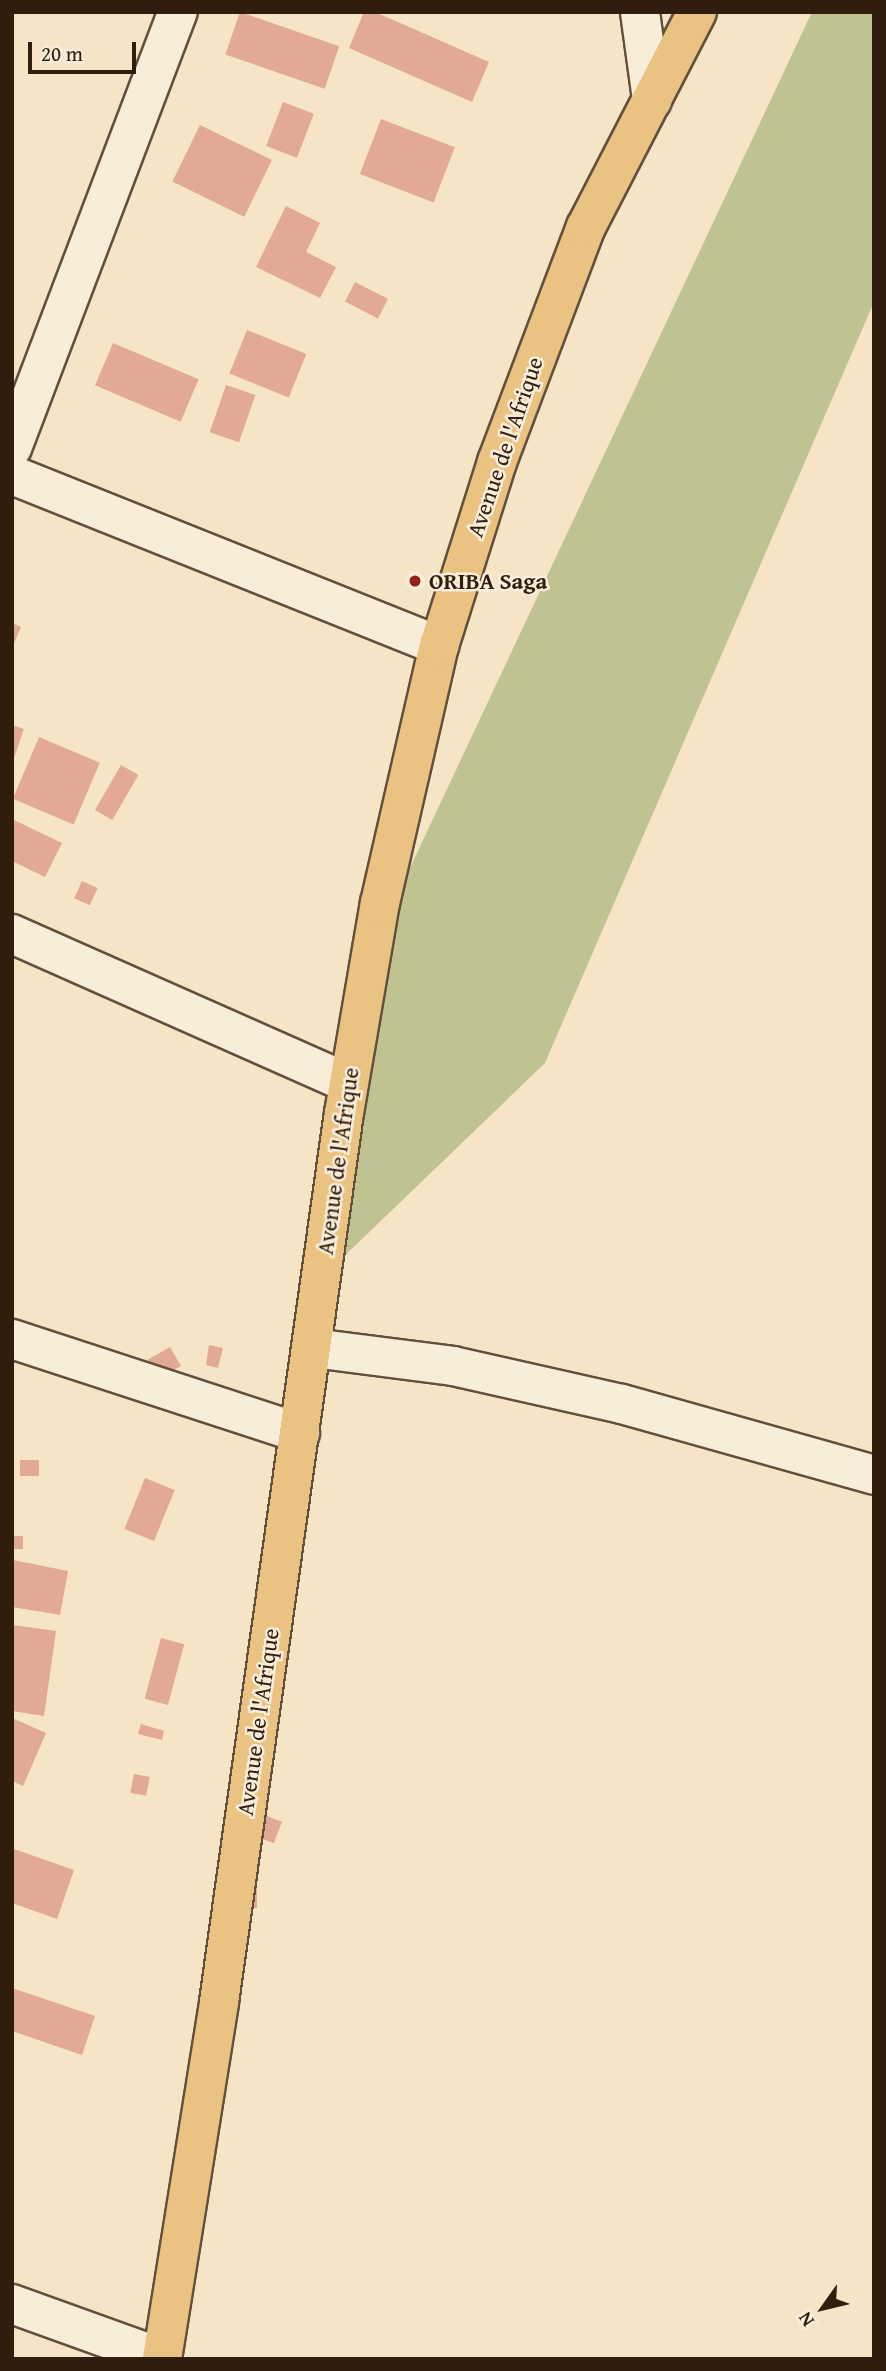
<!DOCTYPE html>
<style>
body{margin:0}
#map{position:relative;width:886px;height:2371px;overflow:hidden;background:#f5e4c5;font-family:"Gentium Book Plus",serif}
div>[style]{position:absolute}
.green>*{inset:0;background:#bfc392}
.building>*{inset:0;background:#e1a996;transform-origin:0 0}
.roads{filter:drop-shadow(2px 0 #624f3c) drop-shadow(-2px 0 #624f3c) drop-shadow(0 2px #624f3c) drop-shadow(0 -2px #624f3c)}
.minor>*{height:38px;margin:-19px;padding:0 19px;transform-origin:19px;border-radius:19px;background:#f8edd9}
.major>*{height:38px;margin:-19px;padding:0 19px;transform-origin:19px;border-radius:19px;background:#eac282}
.dots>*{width:19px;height:19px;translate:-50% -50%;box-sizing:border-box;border:4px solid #f8edd9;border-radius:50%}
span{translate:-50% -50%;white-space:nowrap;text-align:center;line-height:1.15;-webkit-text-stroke:5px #f8edd9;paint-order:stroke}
.street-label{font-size:23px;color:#311d0e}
.poi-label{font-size:23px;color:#311d0e;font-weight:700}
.left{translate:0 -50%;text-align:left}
.frame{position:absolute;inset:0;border:14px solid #311d0e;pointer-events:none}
.north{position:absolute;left:788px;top:2273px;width:70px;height:70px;-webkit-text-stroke:5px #f8edd9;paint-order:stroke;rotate:236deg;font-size:19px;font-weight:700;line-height:28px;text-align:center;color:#311d0e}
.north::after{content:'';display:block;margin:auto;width:24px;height:32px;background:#311d0e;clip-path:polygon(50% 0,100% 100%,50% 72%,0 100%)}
.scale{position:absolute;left:28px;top:42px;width:108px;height:32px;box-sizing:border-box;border:4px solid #311d0e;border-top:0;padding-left:9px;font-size:21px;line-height:24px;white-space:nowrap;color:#311d0e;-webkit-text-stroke:5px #f8edd9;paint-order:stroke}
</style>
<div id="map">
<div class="green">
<i style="clip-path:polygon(812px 12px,874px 12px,874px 302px,545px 1063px,310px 1289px,401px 887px)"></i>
</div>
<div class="building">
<i style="left:240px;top:12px;width:105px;height:45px;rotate:19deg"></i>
<i style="clip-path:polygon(364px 12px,375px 12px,489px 62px,472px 102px,349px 48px)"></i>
<i style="left:283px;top:102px;width:33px;height:47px;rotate:21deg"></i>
<i style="left:381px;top:119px;width:79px;height:59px;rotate:21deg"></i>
<i style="left:200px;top:125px;width:80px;height:63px;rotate:26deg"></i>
<i style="clip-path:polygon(286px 206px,320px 223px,306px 252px,336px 267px,320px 298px,256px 267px)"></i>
<i style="left:355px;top:282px;width:37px;height:22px;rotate:27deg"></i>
<i style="left:247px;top:330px;width:64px;height:47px;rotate:22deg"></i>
<i style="left:113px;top:343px;width:93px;height:46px;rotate:23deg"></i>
<i style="left:226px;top:385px;width:31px;height:50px;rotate:19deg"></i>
<i style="clip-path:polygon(12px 623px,21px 627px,12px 648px)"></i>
<i style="clip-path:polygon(12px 725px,24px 729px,13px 761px,12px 761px)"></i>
<i style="left:39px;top:737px;width:66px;height:67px;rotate:23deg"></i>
<i style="left:121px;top:765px;width:20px;height:52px;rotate:30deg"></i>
<i style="clip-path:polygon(12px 819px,62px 843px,45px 877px,12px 861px)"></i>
<i style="left:82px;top:881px;width:17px;height:19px;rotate:24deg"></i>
<i style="clip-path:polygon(209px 1345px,223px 1348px,218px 1368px,206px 1365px)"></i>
<i style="left:170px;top:1347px;width:22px;height:26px;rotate:60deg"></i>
<i style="left:20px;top:1460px;width:19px;height:16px"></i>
<i style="left:145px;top:1478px;width:32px;height:55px;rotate:22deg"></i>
<i style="left:12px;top:1536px;width:11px;height:13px"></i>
<i style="clip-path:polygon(13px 1560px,68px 1571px,60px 1615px,12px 1607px)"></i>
<i style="clip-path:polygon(13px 1625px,56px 1631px,44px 1716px,12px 1711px)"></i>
<i style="left:161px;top:1638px;width:24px;height:63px;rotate:15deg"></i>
<i style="clip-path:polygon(12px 1718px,46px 1733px,23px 1786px,12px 1781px)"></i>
<i style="clip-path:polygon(141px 1724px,164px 1731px,162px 1740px,138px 1734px)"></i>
<i style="left:134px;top:1774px;width:16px;height:19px;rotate:11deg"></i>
<i style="left:254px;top:1811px;width:30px;height:23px;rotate:21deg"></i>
<i style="clip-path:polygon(14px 1849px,74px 1870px,57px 1919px,12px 1903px)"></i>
<i style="left:237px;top:1886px;width:20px;height:22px"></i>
<i style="clip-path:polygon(12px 1988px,95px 2016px,82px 2055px,12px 2031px)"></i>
</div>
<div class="roads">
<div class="minor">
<i style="left:640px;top:12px;width:89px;rotate:82.2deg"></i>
<i style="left:12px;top:448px;width:467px;rotate:-69.2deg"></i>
<i style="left:12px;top:475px;width:460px;rotate:21.8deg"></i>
<i style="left:12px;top:934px;width:368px;rotate:23.9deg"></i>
<i style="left:12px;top:1339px;width:303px;rotate:18.1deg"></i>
<i style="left:313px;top:1348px;width:141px;rotate:7.3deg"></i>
<i style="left:453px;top:1366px;width:173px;rotate:12.7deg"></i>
<i style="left:622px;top:1404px;width:262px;rotate:15.7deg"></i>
<i style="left:12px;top:2304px;width:159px;rotate:19.8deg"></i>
</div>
<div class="major">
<i style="left:162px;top:2359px;width:362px;rotate:-80.9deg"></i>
<i style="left:219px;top:2002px;width:898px;rotate:-82deg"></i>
<i style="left:344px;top:1113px;width:213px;rotate:-80.3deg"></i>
<i style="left:380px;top:903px;width:264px;rotate:-77.1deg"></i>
<i style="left:439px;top:646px;width:193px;rotate:-72.5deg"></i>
<i style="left:497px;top:462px;width:251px;rotate:-69.3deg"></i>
<i style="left:586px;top:227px;width:242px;rotate:-62.7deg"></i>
</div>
</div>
<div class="dots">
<i style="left:415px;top:581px;background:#8f2418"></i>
</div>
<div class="street-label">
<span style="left:505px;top:447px;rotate:-71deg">Avenue de l'Afrique</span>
<span style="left:338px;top:1161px;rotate:-82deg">Avenue de l'Afrique</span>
<span style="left:258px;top:1722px;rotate:-82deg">Avenue de l'Afrique</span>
</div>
<div class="poi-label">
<span class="left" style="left:429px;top:581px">ORIBA Saga</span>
</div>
<div class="frame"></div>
<div class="north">N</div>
<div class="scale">20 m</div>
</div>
